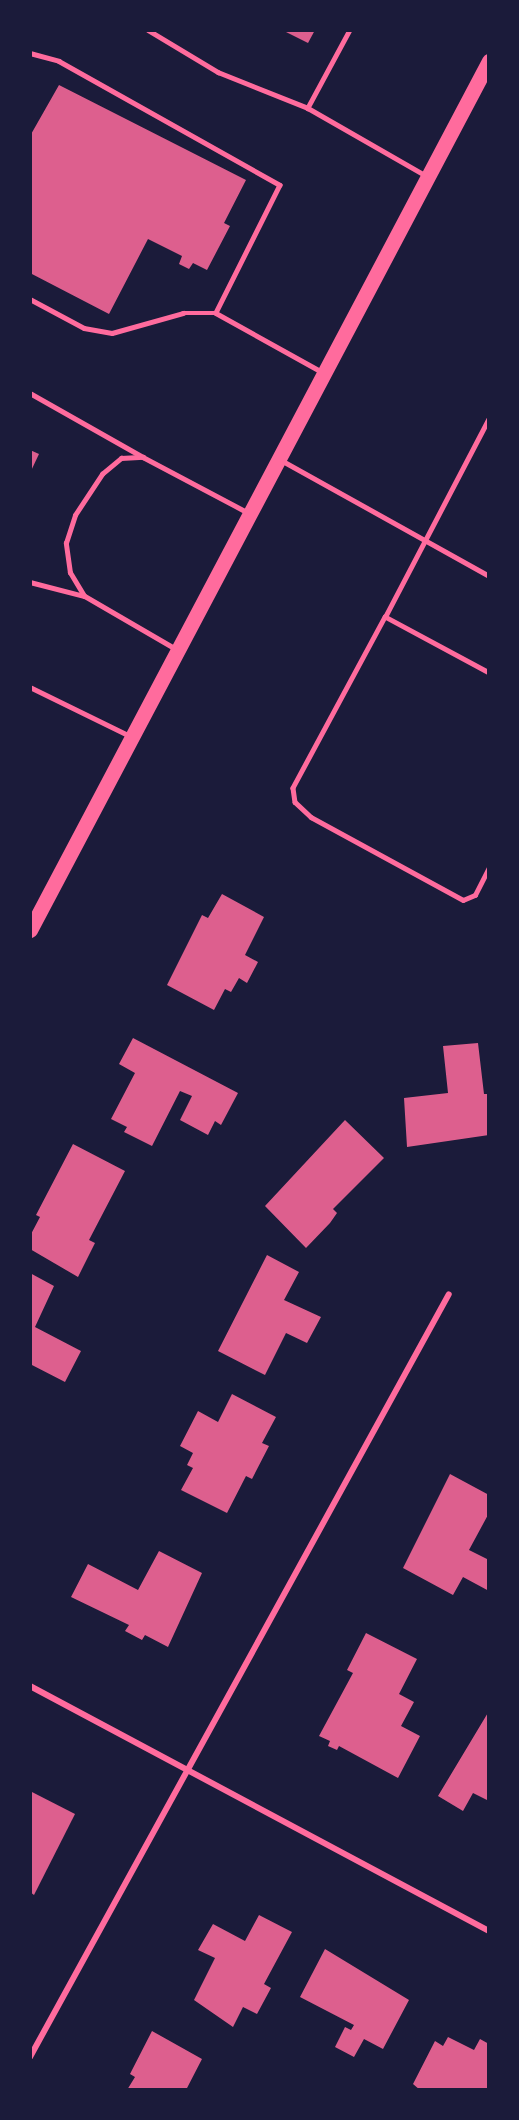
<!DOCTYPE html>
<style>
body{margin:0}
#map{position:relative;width:519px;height:2120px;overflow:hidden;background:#1b1b3a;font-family:"Open Sans",sans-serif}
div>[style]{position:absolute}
.building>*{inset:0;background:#dd5f8e}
.service>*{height:4.5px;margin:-2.25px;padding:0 2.25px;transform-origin:2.25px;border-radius:2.25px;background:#ff6b9d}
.minor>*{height:6px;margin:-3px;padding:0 3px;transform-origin:3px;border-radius:3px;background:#ff6b9d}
.primary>*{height:15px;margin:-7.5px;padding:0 7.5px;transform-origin:7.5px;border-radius:7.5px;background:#ff6b9d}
span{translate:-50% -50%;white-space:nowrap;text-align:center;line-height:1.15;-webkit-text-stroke:4.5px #1b1b3a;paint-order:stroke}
.frame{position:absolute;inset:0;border:32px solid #1b1b3a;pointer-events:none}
</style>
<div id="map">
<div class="building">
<i style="clip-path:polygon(282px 30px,315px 30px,308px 43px)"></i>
<i style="clip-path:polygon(59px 85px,246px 180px,224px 223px,230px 226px,207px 270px,193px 263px,189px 269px,179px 264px,182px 256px,148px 239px,109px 314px,30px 273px,30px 136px)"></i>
<i style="clip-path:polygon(30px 450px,39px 454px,30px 473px)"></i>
<i style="clip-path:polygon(222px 894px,264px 917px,245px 955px,258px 962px,247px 983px,239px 978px,231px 992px,225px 989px,214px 1010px,167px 985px,202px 915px,208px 918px)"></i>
<i style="clip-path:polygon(133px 1038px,238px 1093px,221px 1125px,215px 1121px,208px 1135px,180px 1120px,192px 1096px,180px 1091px,152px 1146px,124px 1132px,127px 1127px,111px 1119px,135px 1073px,119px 1064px)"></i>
<i style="clip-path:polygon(478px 1043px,484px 1094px,489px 1094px,489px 1135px,407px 1147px,404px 1098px,448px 1093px,443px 1046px)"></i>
<i style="clip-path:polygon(345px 1120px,384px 1158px,333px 1209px,337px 1213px,330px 1223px,306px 1248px,265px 1206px)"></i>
<i style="clip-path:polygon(73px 1144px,125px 1171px,89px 1240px,95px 1243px,78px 1277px,30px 1249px,30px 1236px,40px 1217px,36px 1215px)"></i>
<i style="clip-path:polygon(267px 1255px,299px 1272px,284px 1300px,321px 1317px,307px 1343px,286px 1333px,265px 1375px,218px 1351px)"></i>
<i style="clip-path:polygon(30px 1273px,54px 1286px,35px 1327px,81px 1351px,65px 1382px,30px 1364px)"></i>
<i style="clip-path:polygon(232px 1394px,276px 1417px,262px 1443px,269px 1446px,252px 1479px,246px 1476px,227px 1513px,181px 1490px,193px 1468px,187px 1465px,193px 1453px,180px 1446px,198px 1411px,218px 1422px)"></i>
<i style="clip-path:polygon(450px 1474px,489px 1495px,489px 1513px,469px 1550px,489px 1560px,489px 1591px,463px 1577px,453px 1595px,403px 1568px)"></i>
<i style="clip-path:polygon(159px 1551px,202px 1573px,168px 1647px,145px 1635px,142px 1640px,125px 1631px,129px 1625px,71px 1597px,88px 1564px,138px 1590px)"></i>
<i style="clip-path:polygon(366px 1633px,417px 1659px,399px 1694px,414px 1702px,401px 1726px,420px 1736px,398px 1778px,339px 1746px,337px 1750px,328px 1746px,330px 1741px,319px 1736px,353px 1673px,347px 1670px)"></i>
<i style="clip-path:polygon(489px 1711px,489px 1801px,473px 1793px,463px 1811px,438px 1796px)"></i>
<i style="clip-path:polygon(30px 1791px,75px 1814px,34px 1895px,30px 1892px)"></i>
<i style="clip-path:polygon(259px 1915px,292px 1932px,264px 1984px,271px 1988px,257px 2014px,243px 2007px,233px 2027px,194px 2000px,215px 1958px,198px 1950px,213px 1924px,245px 1941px)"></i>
<i style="clip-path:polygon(325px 1949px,409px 2000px,383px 2049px,364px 2039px,354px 2057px,335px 2047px,345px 2027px,351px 2030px,354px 2025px,300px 1997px)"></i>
<i style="clip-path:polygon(152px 2031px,202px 2059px,186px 2090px,127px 2090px,135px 2077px,130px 2074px)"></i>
<i style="clip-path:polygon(448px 2037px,474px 2050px,480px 2039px,489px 2044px,489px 2090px,420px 2090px,413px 2084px,435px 2041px,443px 2046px)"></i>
</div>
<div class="service">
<i style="left:148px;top:30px;width:82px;rotate:31deg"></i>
<i style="left:218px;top:72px;width:97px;rotate:21.8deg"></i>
<i style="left:350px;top:30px;width:89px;rotate:118.3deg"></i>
<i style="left:308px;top:108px;width:135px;rotate:29.8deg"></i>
<i style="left:30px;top:53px;width:30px;rotate:15deg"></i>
<i style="left:59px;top:61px;width:253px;rotate:29.3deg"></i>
<i style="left:280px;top:185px;width:143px;rotate:116.6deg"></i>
<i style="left:30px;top:299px;width:61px;rotate:28.2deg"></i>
<i style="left:84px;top:328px;width:28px;rotate:10deg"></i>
<i style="left:112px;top:333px;width:74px;rotate:-15.7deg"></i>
<i style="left:183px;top:313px;width:33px"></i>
<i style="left:216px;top:313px;width:121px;rotate:29.1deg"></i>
<i style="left:30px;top:393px;width:130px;rotate:29.5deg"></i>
<i style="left:281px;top:460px;width:238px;rotate:29.1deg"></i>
<i style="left:30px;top:582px;width:56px;rotate:14.5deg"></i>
<i style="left:385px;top:617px;width:225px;rotate:-62.4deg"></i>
<i style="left:175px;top:649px;width:105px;rotate:-149.8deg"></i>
<i style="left:84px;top:596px;width:27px;rotate:-121deg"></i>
<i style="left:70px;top:573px;width:30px;rotate:-98deg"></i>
<i style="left:66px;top:543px;width:29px;rotate:-72deg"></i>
<i style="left:75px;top:515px;width:49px;rotate:-56.6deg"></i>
<i style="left:102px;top:474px;width:25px;rotate:-40deg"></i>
<i style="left:121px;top:458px;width:22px;rotate:-3deg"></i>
<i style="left:143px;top:457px;width:118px;rotate:27.9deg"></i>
<i style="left:489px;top:673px;width:118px;rotate:-151.7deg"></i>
<i style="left:385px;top:617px;width:194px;rotate:118.3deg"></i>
<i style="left:293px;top:788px;width:14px;rotate:82deg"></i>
<i style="left:295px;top:802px;width:22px;rotate:43deg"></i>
<i style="left:311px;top:817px;width:173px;rotate:28.6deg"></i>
<i style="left:463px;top:900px;width:13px;rotate:-23deg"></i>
<i style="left:475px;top:895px;width:30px;rotate:-63deg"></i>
<i style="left:30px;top:687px;width:111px;rotate:26.1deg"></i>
</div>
<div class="minor">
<i style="left:30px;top:1686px;width:520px;rotate:28.09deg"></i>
<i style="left:30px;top:2057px;width:870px;rotate:-61.23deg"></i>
</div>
<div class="primary">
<i style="left:30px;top:930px;width:983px;rotate:-62.16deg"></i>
</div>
<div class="frame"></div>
</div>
